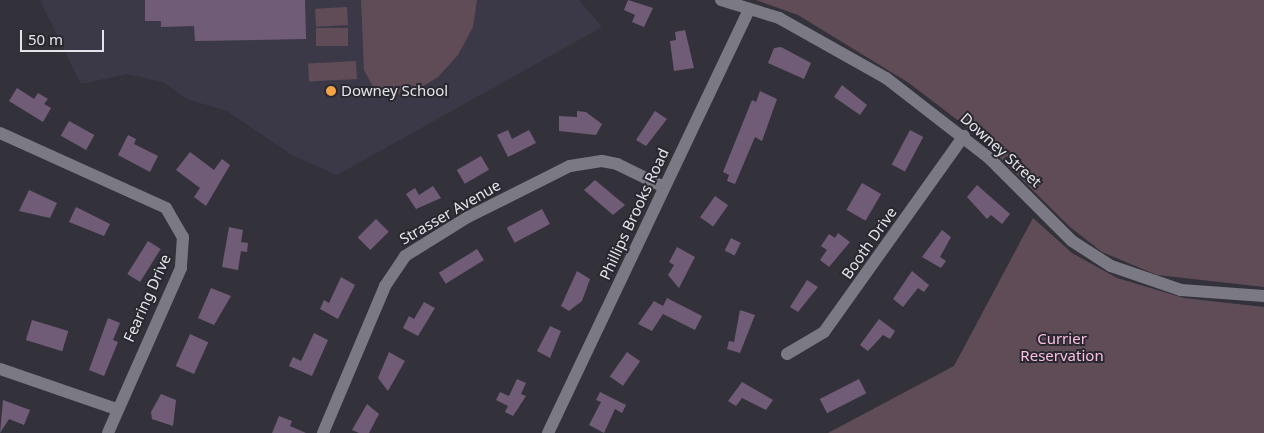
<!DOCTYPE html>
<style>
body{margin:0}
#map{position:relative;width:1264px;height:433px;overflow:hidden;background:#33323b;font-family:"Noto Sans",sans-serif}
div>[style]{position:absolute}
.built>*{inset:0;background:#3b3948}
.green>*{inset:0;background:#604c56;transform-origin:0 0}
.building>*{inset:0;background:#715c77;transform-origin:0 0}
.minor>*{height:12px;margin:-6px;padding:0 6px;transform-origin:6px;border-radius:6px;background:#7b7a84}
.dots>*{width:14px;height:14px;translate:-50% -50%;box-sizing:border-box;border:2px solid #292830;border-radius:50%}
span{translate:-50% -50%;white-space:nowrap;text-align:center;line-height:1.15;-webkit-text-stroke:4px #292830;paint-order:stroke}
.poi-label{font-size:15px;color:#e5e4ea}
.left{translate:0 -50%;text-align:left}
.street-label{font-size:15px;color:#e5e4ea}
.park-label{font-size:15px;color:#fcc0df}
.scale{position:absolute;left:20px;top:30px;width:84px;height:22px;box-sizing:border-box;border:2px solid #e5e4ea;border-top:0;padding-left:6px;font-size:15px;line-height:18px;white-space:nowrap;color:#e5e4ea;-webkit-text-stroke:4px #292830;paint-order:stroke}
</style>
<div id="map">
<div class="built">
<i style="clip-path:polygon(40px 0,579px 0,602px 27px,337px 175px,292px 155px,227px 111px,187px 99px,163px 82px,127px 74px,81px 84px)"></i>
</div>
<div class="green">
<i style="clip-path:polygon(361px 0,477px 0,473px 27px,458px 55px,438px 77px,413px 92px,378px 96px,364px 70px)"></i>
<i style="clip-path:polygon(756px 0,1264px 0,1264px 287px,1157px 275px,1102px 252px,1070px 227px,977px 135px,909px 83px,798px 15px)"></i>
<i style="left:347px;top:7px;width:18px;height:32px;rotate:87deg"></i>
<i style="left:348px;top:28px;width:18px;height:32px;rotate:90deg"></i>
<i style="left:356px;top:61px;width:18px;height:48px;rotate:87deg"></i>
<i style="clip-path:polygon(1033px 218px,1072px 253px,1117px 278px,1184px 298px,1264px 307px,1264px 433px,828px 433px,954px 366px)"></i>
</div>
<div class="building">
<i style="clip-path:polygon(145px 0,305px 0,306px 39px,195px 41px,194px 26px,161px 27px,161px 21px,145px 21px)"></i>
<i style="clip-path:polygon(628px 0,653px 8px,644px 27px,632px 22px,635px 15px,624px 10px)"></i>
<i style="clip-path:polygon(685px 30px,694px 68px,674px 71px,670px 41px,676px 40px,675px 32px)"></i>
<i style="clip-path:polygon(781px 47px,811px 63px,804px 79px,768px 63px,774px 48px)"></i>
<i style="clip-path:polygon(842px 85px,867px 105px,860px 115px,834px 97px)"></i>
<i style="clip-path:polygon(17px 88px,34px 99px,38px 93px,48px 99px,44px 104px,51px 108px,43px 122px,9px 101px)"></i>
<i style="clip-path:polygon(760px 91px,777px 99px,762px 141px,755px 137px,735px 184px,727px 181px,729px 175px,723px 172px,752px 100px,756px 102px)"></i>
<i style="clip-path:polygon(577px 111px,586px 112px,602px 124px,596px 135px,559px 131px,559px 116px,577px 117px)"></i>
<i style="clip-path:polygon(655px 111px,667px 119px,646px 146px,636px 140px)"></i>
<i style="left:69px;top:121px;width:29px;height:17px;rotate:29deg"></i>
<i style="clip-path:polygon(508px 130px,512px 139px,529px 130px,536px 143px,508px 157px,497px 135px)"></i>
<i style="left:910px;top:130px;width:15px;height:39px;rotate:28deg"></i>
<i style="clip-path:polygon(128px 135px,136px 139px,134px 144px,158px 156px,150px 172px,118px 155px)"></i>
<i style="clip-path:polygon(190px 152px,214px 170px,222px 159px,230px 165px,206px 206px,194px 197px,200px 188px,176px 170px)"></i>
<i style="left:481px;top:156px;width:16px;height:28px;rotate:60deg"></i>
<i style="clip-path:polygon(595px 180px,625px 205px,613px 215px,584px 190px)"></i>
<i style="left:862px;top:183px;width:22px;height:31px;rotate:30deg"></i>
<i style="clip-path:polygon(977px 185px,1010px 214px,1002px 224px,991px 215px,987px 219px,967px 197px)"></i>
<i style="clip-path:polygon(433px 186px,441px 198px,416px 209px,406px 194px,415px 188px,419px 195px)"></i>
<i style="clip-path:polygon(29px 190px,57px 203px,50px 218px,19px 211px)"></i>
<i style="left:715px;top:196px;width:16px;height:26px;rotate:35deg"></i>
<i style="clip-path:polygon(76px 207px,110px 224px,104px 236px,69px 222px)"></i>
<i style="left:542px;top:209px;width:17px;height:40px;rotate:62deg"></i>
<i style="left:376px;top:219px;width:18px;height:26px;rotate:45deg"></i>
<i style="clip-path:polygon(229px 227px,243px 230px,241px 242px,248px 243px,247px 252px,241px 251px,238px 270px,222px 267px)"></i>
<i style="clip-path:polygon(942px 230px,951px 237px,940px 257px,946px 261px,941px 268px,922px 257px)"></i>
<i style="clip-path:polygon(838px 233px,850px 242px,829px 267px,820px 260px,827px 250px,821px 246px,829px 234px,835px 238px)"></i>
<i style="left:731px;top:238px;width:11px;height:14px;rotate:27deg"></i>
<i style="left:148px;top:241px;width:15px;height:39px;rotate:32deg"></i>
<i style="clip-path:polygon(677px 247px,695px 257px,679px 288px,668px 275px,674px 265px,669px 262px)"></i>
<i style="left:477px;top:249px;width:13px;height:45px;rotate:58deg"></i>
<i style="clip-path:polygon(577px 271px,590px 279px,582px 301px,569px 311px,561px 306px)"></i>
<i style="clip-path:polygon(912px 271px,929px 285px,924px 292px,918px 288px,903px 307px,893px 299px)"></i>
<i style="clip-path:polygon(341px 277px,355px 285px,338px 319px,320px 309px,324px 300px,329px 303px)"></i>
<i style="clip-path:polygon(807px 280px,818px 287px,798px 312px,790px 307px)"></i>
<i style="clip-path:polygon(211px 288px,231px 296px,214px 325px,198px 318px)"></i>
<i style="clip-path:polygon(667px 298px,702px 316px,695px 330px,663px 314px,652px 331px,638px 324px,654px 301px,663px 306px)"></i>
<i style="clip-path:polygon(424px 302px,435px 308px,418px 336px,403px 328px,409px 316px,414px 319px)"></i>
<i style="clip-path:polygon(740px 310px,755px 315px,740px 353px,727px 349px,729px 341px,734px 342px)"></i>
<i style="clip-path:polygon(108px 318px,120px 323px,113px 340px,118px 342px,104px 376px,89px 370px)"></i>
<i style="clip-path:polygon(879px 319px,895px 331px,890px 339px,883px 335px,868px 351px,860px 345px)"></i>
<i style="left:32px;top:320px;width:38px;height:21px;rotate:17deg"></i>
<i style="clip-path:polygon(550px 326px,561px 331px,550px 358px,537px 351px)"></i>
<i style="clip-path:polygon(314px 333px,328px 340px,312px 376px,289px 366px,293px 357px,301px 361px)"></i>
<i style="left:190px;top:334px;width:20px;height:35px;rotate:24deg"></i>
<i style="clip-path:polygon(389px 352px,405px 361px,388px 391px,378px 378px)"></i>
<i style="left:627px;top:352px;width:16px;height:30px;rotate:35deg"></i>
<i style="clip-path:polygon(517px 379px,526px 383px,521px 394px,526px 396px,513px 416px,505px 412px,508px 406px,496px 400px,500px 392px,509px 396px)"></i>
<i style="left:859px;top:379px;width:16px;height:44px;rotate:63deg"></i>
<i style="clip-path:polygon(742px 382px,773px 400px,766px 410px,742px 398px,736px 406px,728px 401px)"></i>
<i style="clip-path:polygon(600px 392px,626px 405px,622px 413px,615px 409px,604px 433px,589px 425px,601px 402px,596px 400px)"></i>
<i style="clip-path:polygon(161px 394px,176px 400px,173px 426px,152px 419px,151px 412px)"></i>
<i style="clip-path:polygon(3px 400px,30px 410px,24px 425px,9px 419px,0 433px)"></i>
<i style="clip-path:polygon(367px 404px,379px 414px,369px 433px,359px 433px,352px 430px)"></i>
<i style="clip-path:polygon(279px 416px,292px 421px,290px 426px,306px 433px,272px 433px)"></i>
</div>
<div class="minor">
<i style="left:721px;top:0;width:61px;rotate:17.2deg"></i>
<i style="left:779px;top:18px;width:123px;rotate:29.3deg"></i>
<i style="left:886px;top:78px;width:130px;rotate:37.8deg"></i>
<i style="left:989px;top:158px;width:117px;rotate:45deg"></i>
<i style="left:1072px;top:241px;width:46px;rotate:32.7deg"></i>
<i style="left:1111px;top:266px;width:74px;rotate:18.9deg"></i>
<i style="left:1181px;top:290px;width:83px;rotate:4.1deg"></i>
<i style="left:0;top:133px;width:182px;rotate:24.3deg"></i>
<i style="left:166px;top:208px;width:34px;rotate:60deg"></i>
<i style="left:183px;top:237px;width:31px;rotate:94deg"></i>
<i style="left:181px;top:268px;width:180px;rotate:113.9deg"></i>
<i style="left:787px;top:354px;width:43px;rotate:-30.7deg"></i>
<i style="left:824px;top:332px;width:241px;rotate:-54.5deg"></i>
<i style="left:0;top:369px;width:123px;rotate:19deg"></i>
<i style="left:323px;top:433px;width:160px;rotate:-67.1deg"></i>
<i style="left:385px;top:286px;width:36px;rotate:-56deg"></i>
<i style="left:405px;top:256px;width:74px;rotate:-31.8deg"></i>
<i style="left:468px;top:217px;width:114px;rotate:-26.6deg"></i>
<i style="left:570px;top:166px;width:32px;rotate:-9deg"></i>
<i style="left:602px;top:161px;width:15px;rotate:11deg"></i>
<i style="left:617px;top:164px;width:52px;rotate:26.1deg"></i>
<i style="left:548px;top:433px;width:469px;rotate:-64.6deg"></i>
</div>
<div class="dots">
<i style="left:331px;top:91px;background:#f4a345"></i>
</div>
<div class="poi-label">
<span class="left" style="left:341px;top:91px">Downey School</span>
</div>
<div class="street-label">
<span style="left:1001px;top:150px;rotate:42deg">Downey Street</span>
<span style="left:450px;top:212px;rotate:-30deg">Strasser Avenue</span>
<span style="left:634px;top:214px;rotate:-65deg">Phillips Brooks Road</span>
<span style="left:869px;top:243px;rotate:-55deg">Booth Drive</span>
<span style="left:147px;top:298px;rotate:-66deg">Fearing Drive</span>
</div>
<div class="park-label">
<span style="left:1062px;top:347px">Currier<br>Reservation</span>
</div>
<div class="scale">50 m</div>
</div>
